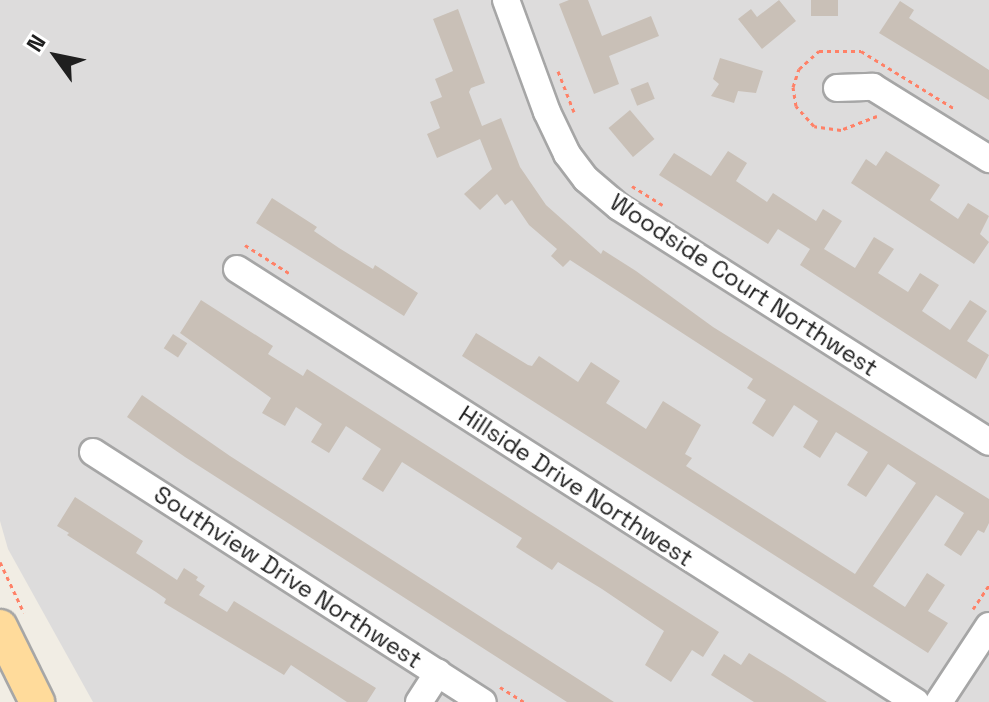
<!DOCTYPE html>
<style>
body{margin:0}
#map{position:relative;width:989px;height:702px;overflow:hidden;background:#f1ede4;font-family:"Space Grotesk",sans-serif}
div>[style]{position:absolute}
.residential>*{inset:0;background:#dddcdc}
.building>*{inset:0;background:#c9c0b7;transform-origin:0 0}
.path>*{height:3px;margin-top:-1.5px;transform-origin:0;background:repeating-linear-gradient(90deg,#ff8167 0 4px,transparent 0 8px)}
.roads{filter:drop-shadow(2px 0 #a6a6a6) drop-shadow(-2px 0 #a6a6a6) drop-shadow(0 2px #a6a6a6) drop-shadow(0 -2px #a6a6a6)}
.minor>*{height:26px;margin:-13px;padding:0 13px;transform-origin:13px;border-radius:13px;background:#fff}
.major>*{height:34px;margin:-17px;padding:0 17px;transform-origin:17px;border-radius:17px;background:#ffdb9b}
span{translate:-50% -50%;white-space:nowrap;text-align:center;line-height:1.15;-webkit-text-stroke:6px #fff;paint-order:stroke}
.street-label{font-size:24px;color:#1f1f1f}
.north{position:absolute;left:16px;top:16px;width:80px;height:80px;-webkit-text-stroke:6px #fff;paint-order:stroke;rotate:303deg;font-size:22px;font-weight:700;line-height:32px;text-align:center;color:#1f1f1f}
.north::after{content:'';display:block;margin:auto;width:28px;height:36px;background:#1f1f1f;clip-path:polygon(50% 0,100% 100%,50% 72%,0 100%)}
</style>
<div id="map">
<div class="residential">
<i style="clip-path:polygon(0 0,989px 0,989px 702px,93px 702px,8px 549px,0 521px)"></i>
</div>
<div class="building">
<i style="clip-path:polygon(569px 0,588px 0,602px 36px,651px 16px,659px 36px,609px 56px,619px 84px,594px 94px,559px 4px)"></i>
<i style="clip-path:polygon(779px 0,796px 21px,762px 49px,738px 19px,751px 9px,757px 17px)"></i>
<i style="left:811px;top:0;width:27px;height:16px"></i>
<i style="clip-path:polygon(900px 1px,914px 10px,909px 18px,989px 70px,989px 100px,879px 33px)"></i>
<i style="clip-path:polygon(458px 9px,485px 83px,471px 88px,469px 92px,482px 126px,501px 118px,520px 167px,546px 205px,601px 254px,603px 250px,636px 271px,713px 327px,989px 499px,989px 523px,984px 533px,978px 530px,961px 556px,944px 545px,964px 513px,936px 495px,873px 586px,905px 607px,927px 573px,945px 585px,928px 611px,948px 623px,928px 653px,462px 356px,476px 333px,528px 365px,532px 366px,539px 356px,578px 382px,591px 362px,620px 381px,606px 403px,646px 429px,663px 401px,701px 425px,685px 454px,692px 458px,686px 466px,855px 574px,916px 483px,888px 464px,866px 497px,847px 485px,868px 452px,836px 432px,820px 458px,803px 447px,818px 421px,794px 405px,773px 437px,752px 423px,766px 400px,747px 388px,753px 379px,570px 260px,563px 267px,551px 256px,557px 249px,529px 225px,512px 200px,505px 205px,497px 194px,480px 210px,464px 194px,492px 169px,480px 139px,437px 158px,427px 134px,440px 128px,430px 102px,442px 97px,435px 79px,453px 71px,433px 19px)"></i>
<i style="clip-path:polygon(720px 58px,763px 71px,756px 93px,738px 91px,734px 103px,711px 96px,719px 84px,713px 79px)"></i>
<i style="left:648px;top:82px;width:18px;height:19px;rotate:68deg"></i>
<i style="left:630px;top:110px;width:38px;height:28px;rotate:50deg"></i>
<i style="clip-path:polygon(728px 151px,747px 163px,736px 181px,767px 202px,773px 193px,816px 221px,823px 209px,842px 221px,824px 249px,855px 268px,874px 237px,894px 249px,878px 273px,908px 292px,920px 273px,939px 285px,922px 311px,950px 330px,970px 300px,987px 311px,967px 341px,989px 355px,976px 379px,800px 265px,810px 249px,778px 229px,768px 244px,659px 175px,674px 153px,711px 176px)"></i>
<i style="clip-path:polygon(886px 151px,940px 185px,930px 200px,958px 219px,968px 203px,989px 216px,980px 234px,989px 242px,974px 264px,851px 183px,866px 159px,876px 166px)"></i>
<i style="clip-path:polygon(272px 198px,317px 227px,314px 231px,339px 248px,373px 269px,375px 265px,418px 293px,404px 316px,256px 223px)"></i>
<i style="clip-path:polygon(201px 300px,273px 346px,268px 354px,303px 376px,307px 369px,719px 632px,703px 657px,692px 650px,671px 682px,645px 665px,664px 631px,602px 589px,558px 562px,552px 570px,516px 547px,522px 538px,402px 462px,383px 492px,362px 479px,381px 449px,346px 426px,329px 453px,311px 442px,322px 424px,296px 407px,285px 426px,262px 413px,271px 398px,180px 333px)"></i>
<i style="left:173px;top:334px;width:17px;height:17px;rotate:33deg"></i>
<i style="clip-path:polygon(142px 395px,230px 456px,614px 702px,567px 702px,185px 457px,127px 417px)"></i>
<i style="clip-path:polygon(75px 497px,143px 541px,136px 553px,177px 580px,184px 568px,198px 577px,196px 580px,205px 586px,199px 595px,227px 612px,234px 601px,376px 688px,367px 702px,347px 702px,291px 665px,284px 675px,164px 603px,166px 599px,156px 592px,67px 535px,69px 533px,57px 526px)"></i>
<i style="clip-path:polygon(749px 653px,785px 675px,827px 702px,754px 702px,711px 675px,724px 654px,741px 665px)"></i>
</div>
<div class="path">
<i style="left:558px;top:71px;width:44px;rotate:68.7deg"></i>
<i style="left:877px;top:116px;width:39px;rotate:159deg"></i>
<i style="left:841px;top:130px;width:27px;rotate:-172deg"></i>
<i style="left:814px;top:126px;width:27px;rotate:-132deg"></i>
<i style="left:796px;top:106px;width:19px;rotate:-99deg"></i>
<i style="left:793px;top:87px;width:19px;rotate:-72deg"></i>
<i style="left:799px;top:69px;width:27px;rotate:-42deg"></i>
<i style="left:819px;top:51px;width:42px"></i>
<i style="left:861px;top:51px;width:110px;rotate:31.7deg"></i>
<i style="left:632px;top:186px;width:36px;rotate:32deg"></i>
<i style="left:245px;top:245px;width:52px;rotate:32.5deg"></i>
<i style="left:0;top:562px;width:56px;rotate:64.8deg"></i>
<i style="left:973px;top:609px;width:29px;rotate:-56deg"></i>
<i style="left:500px;top:687px;width:28px;rotate:32deg"></i>
</div>
<div class="roads">
<div class="minor">
<i style="left:506px;top:0;width:119px;rotate:69.9deg"></i>
<i style="left:547px;top:112px;width:47px;rotate:64.5deg"></i>
<i style="left:567px;top:154px;width:31px;rotate:53deg"></i>
<i style="left:586px;top:179px;width:43px;rotate:40.3deg"></i>
<i style="left:619px;top:207px;width:438px;rotate:32.4deg"></i>
<i style="left:837px;top:88px;width:36px;rotate:-2deg"></i>
<i style="left:873px;top:87px;width:137px;rotate:31.8deg"></i>
<i style="left:237px;top:269px;width:805px;rotate:32.53deg"></i>
<i style="left:93px;top:452px;width:463px;rotate:32.7deg"></i>
<i style="left:419px;top:702px;width:35px;rotate:-57deg"></i>
<i style="left:939px;top:702px;width:91px;rotate:-56.7deg"></i>
</div>
<div class="major">
<i style="left:0;top:627px;width:84px;rotate:63.7deg"></i>
</div>
</div>
<div class="street-label">
<span style="left:744px;top:285px;rotate:33deg">Woodside Court Northwest</span>
<span style="left:576px;top:486px;rotate:33deg">Hillside Drive Northwest</span>
<span style="left:288px;top:577px;rotate:33deg">Southview Drive Northwest</span>
</div>
<div class="north">N</div>
</div>
